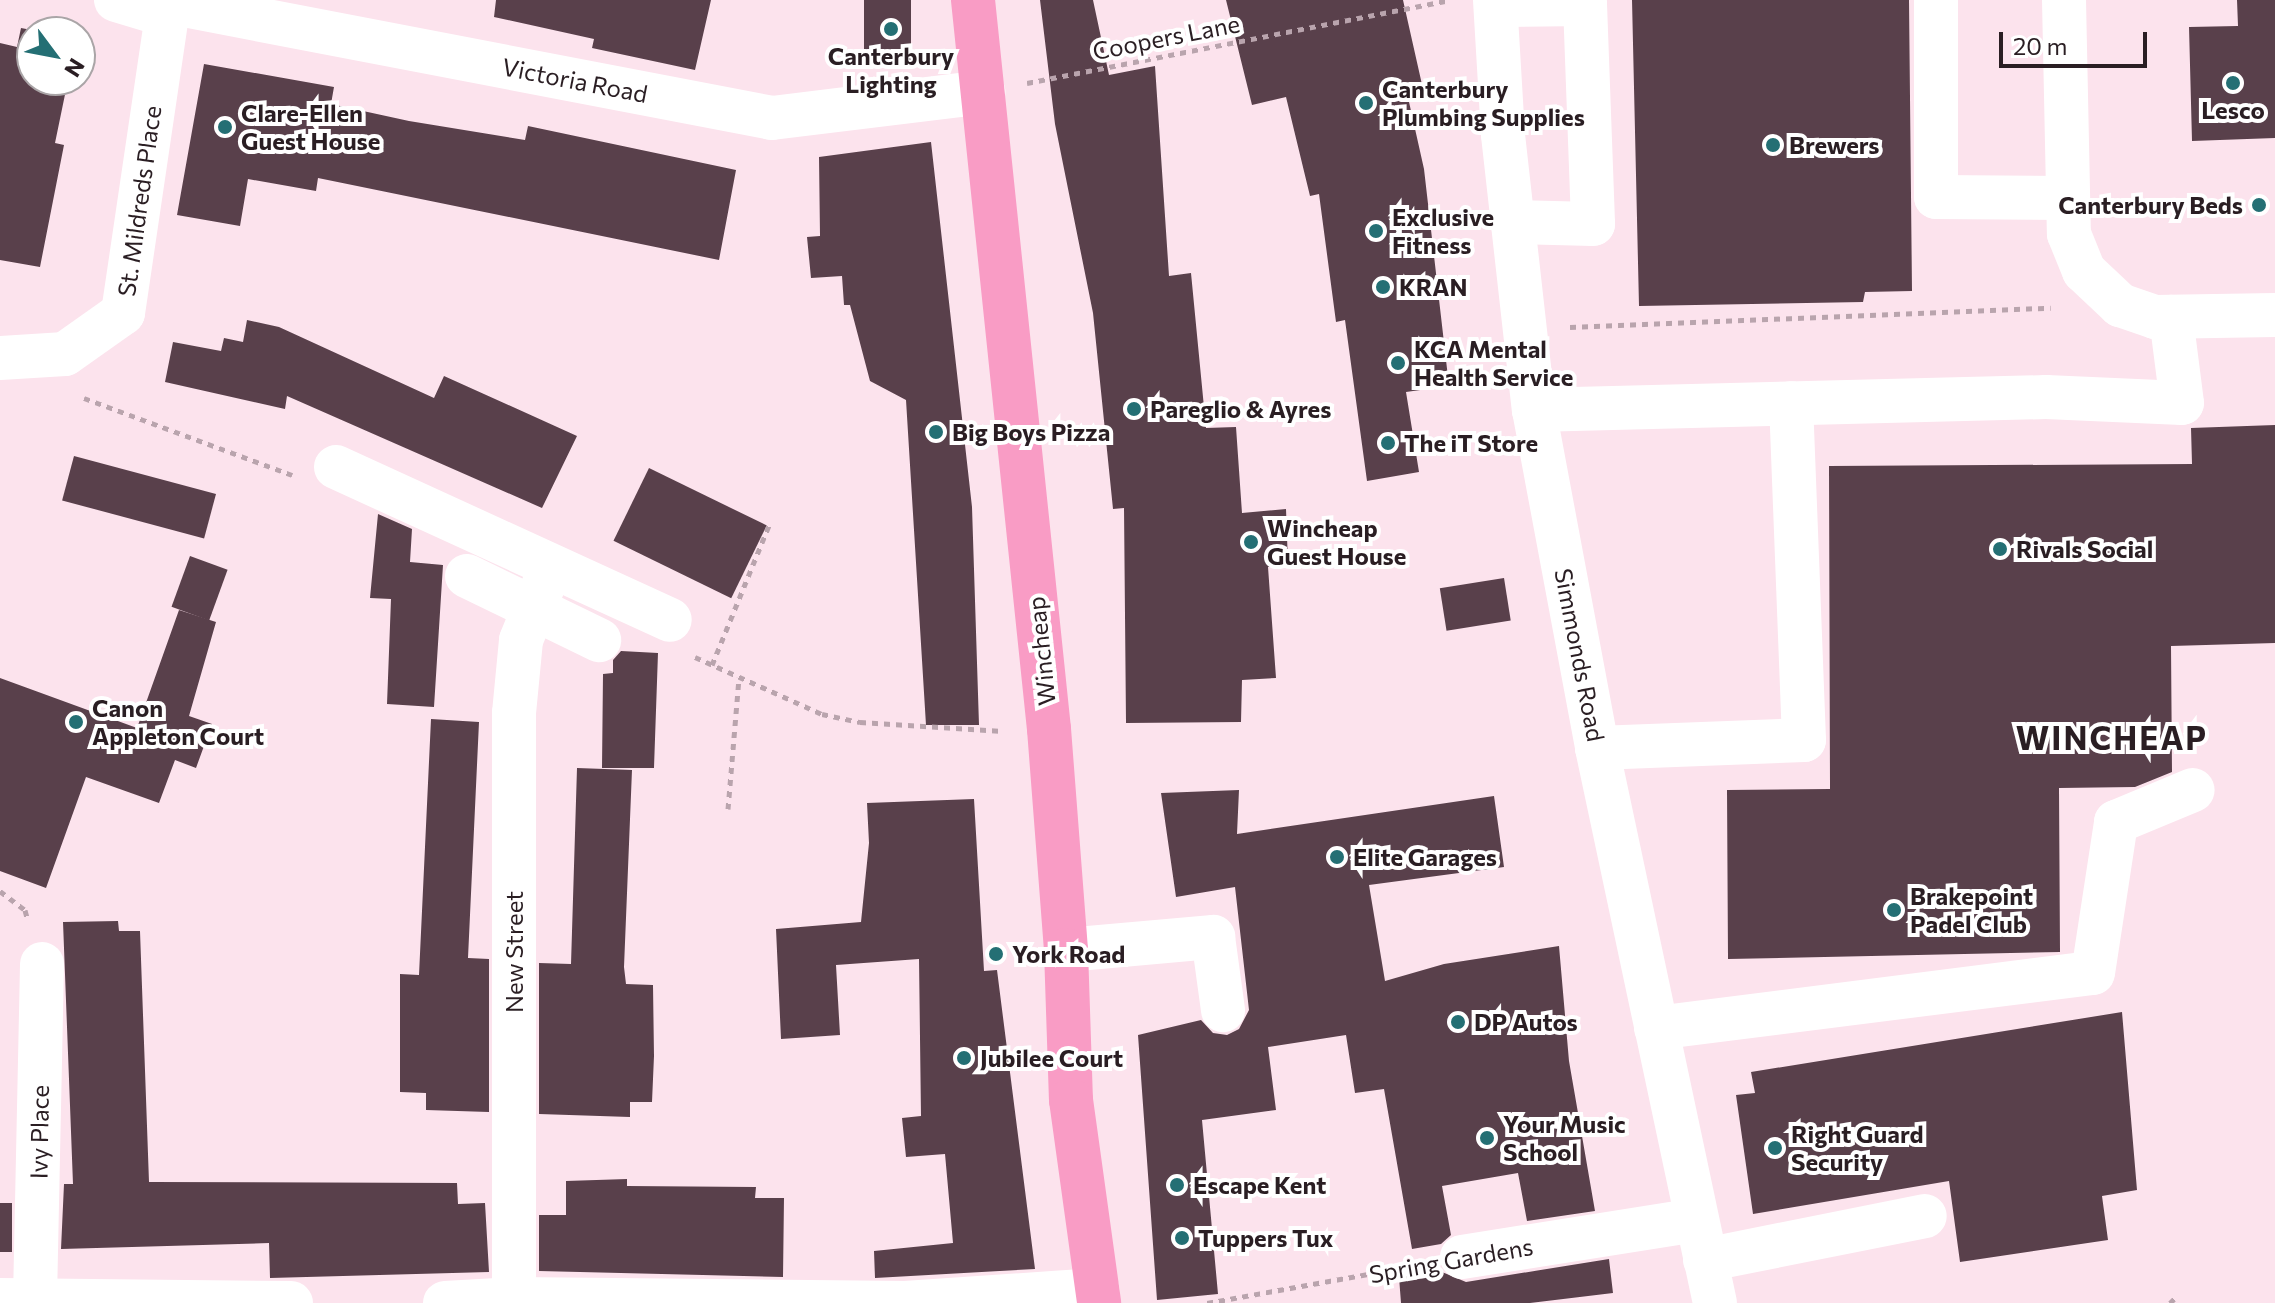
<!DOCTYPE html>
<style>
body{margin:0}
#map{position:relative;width:2275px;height:1303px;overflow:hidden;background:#fce3ed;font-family:Commissioner,sans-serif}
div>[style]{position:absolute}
.building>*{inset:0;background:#59404b;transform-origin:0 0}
.path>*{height:5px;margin-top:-2.5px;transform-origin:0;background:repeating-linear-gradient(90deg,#b9a4ad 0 6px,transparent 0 12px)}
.minor>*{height:44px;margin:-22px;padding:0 22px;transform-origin:22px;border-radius:22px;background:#fff}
.highway>*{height:44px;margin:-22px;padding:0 22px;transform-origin:22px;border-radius:22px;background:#f99cc5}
.dots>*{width:22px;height:22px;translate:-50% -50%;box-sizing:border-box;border:4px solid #fff;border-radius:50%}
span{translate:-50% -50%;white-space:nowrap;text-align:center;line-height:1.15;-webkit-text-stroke:8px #fff;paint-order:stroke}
.street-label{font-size:24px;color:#2a1e23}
.poi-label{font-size:24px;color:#2a1e23;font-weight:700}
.left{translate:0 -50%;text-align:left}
.right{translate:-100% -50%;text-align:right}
.district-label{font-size:32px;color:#2a1e23;font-weight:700;letter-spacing:2px}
.north{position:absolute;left:16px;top:16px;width:80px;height:80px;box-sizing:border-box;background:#fff;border:2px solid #aaa5a7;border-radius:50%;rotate:122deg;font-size:22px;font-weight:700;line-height:32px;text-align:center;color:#2a1e23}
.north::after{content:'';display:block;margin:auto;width:28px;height:36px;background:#246f74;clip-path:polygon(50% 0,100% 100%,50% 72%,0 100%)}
.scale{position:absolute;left:1999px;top:32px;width:148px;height:36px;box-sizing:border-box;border:4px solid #2a1e23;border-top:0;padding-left:10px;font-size:24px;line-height:28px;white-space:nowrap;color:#2a1e23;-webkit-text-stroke:6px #fff;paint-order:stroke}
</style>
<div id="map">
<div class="building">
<i style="clip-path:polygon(496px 0,711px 0,695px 70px,592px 48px,594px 39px,494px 17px)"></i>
<i style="left:864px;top:0;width:47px;height:63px"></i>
<i style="clip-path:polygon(1040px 0,1093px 0,1109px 75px,1155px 66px,1169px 276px,1191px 273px,1206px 428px,1236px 427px,1242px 513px,1286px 509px,1288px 564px,1268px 567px,1276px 678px,1242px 680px,1241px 722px,1126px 723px,1124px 508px,1113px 509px,1093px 313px,1055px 124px)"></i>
<i style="clip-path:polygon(1226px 0,1403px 0,1423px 89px,1407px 93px,1424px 169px,1449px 386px,1406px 392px,1419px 472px,1367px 481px,1345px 320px,1336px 322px,1319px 194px,1310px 196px,1286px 97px,1252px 105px)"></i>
<i style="clip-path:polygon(1632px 0,1909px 0,1912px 291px,1865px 292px,1863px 302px,1639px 306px)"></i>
<i style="clip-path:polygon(2237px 0,2275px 0,2275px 138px,2192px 141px,2189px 27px,2238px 26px)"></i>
<i style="clip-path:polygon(21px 28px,42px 32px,32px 32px,32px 80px,68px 80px,55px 143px,64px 145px,40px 267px,0 260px,0 43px,17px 47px)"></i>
<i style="clip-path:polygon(204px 64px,334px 87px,331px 104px,409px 121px,525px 140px,528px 126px,736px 170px,719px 260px,318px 178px,316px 191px,248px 179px,240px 226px,177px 215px)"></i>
<i style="clip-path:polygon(931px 142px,972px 507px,979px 725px,926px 725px,906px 400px,870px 381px,850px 305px,844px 305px,842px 276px,811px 278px,807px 237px,820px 236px,819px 157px)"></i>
<i style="clip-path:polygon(247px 320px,279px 327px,434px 398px,444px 376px,577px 436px,542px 508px,287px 396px,285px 409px,165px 382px,173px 342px,221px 351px,224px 338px,243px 342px)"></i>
<i style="clip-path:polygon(2275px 425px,2275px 643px,2171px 646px,2172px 772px,2135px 787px,2059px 788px,2060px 952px,1728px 959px,1727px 790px,1830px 789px,1829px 466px,2192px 464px,2191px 428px)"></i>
<i style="left:74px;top:456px;width:147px;height:46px;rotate:15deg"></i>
<i style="left:649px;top:468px;width:131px;height:81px;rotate:26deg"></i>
<i style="clip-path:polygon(378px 514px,412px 529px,410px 562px,443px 565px,434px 707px,387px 704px,391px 599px,370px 598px)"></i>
<i style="left:190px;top:556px;width:40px;height:54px;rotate:20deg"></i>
<i style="left:1504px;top:578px;width:43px;height:65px;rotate:81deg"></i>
<i style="clip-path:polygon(179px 610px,216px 622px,189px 716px,212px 724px,196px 768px,175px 760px,159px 803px,86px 777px,46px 888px,0 871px,0 678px,137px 728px)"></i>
<i style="clip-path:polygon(621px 651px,658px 653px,654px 768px,602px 768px,603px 674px,613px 673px,613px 660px)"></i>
<i style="clip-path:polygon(431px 719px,479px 722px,468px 958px,489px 959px,489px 1112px,426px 1110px,426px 1093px,400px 1092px,400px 974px,419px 975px)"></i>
<i style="clip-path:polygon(577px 768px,632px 770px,624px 967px,626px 984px,653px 985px,654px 1056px,652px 1102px,630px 1102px,630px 1117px,539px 1114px,539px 963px,571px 964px)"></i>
<i style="clip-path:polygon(1239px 790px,1237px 834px,1494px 796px,1504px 867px,1369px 885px,1385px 981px,1444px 964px,1559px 946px,1569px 1061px,1595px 1211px,1527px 1221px,1518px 1173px,1442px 1186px,1451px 1235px,1441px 1244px,1412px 1249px,1384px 1089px,1355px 1093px,1346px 1035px,1268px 1047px,1276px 1110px,1202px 1120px,1218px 1294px,1157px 1300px,1138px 1035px,1201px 1020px,1213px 1033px,1227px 1035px,1239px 1029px,1249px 1010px,1235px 887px,1176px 897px,1161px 793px)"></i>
<i style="clip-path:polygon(974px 799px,984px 971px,997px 970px,1035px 1269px,875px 1278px,874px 1251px,953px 1243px,945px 1154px,906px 1157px,902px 1118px,921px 1116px,919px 959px,836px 965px,840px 1035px,781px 1039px,776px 929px,861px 922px,869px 843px,867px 803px)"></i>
<i style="clip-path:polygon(118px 921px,119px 931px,140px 931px,149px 1182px,457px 1183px,458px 1204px,485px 1203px,489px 1272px,270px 1278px,269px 1243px,61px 1249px,64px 1184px,73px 1184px,63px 922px)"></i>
<i style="clip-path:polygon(2122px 1012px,2137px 1190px,2102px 1196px,2108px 1240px,1960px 1262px,1949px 1181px,1753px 1214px,1736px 1095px,1755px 1093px,1751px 1072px)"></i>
<i style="clip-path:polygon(627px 1179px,627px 1186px,756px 1187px,755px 1198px,784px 1198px,783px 1277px,539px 1271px,539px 1215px,566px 1215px,566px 1181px)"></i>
<i style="left:0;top:1203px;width:12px;height:49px"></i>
<i style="clip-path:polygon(1609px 1259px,1613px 1293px,1530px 1303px,1401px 1303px,1399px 1277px,1442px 1272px,1466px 1282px)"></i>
</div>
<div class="path">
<i style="left:1027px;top:83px;width:430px;rotate:-11.1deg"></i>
<i style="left:1570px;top:327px;width:481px;rotate:-2.3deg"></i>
<i style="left:84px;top:398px;width:222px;rotate:20.3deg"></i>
<i style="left:695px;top:657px;width:139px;rotate:24.2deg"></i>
<i style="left:822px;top:714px;width:39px;rotate:12deg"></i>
<i style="left:860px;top:722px;width:143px;rotate:3.6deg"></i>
<i style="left:712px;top:665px;width:151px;rotate:-67.8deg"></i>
<i style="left:728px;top:809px;width:132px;rotate:-85.2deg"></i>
<i style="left:0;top:891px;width:31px;rotate:37deg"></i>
<i style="left:25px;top:910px;width:11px;rotate:75deg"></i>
<i style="left:1207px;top:1303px;width:214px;rotate:-10.2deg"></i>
<i style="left:2170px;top:1303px;width:8px;rotate:-45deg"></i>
</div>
<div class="minor">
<i style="left:116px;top:0;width:52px;rotate:16.7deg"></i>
<i style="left:1495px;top:0;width:135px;rotate:86.6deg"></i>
<i style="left:1503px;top:135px;width:277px;rotate:83.6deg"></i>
<i style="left:1534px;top:410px;width:344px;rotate:79.4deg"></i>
<i style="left:1597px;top:748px;width:567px;rotate:78deg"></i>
<i style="left:1936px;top:0;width:197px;rotate:90deg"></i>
<i style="left:1936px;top:197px;width:132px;rotate:0.4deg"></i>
<i style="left:2064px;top:0;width:234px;rotate:88.8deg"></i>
<i style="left:2069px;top:234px;width:40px;rotate:68deg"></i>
<i style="left:2084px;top:271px;width:50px;rotate:43.4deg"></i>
<i style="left:2120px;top:305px;width:37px;rotate:19deg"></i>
<i style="left:2155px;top:317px;width:120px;rotate:-1deg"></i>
<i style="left:168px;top:2px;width:615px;rotate:10.87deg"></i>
<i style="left:772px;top:118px;width:213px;rotate:-7deg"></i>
<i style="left:1496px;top:5px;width:89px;rotate:-0.6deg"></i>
<i style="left:1585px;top:4px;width:220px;rotate:87.9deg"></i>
<i style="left:1593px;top:224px;width:81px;rotate:-178.6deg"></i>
<i style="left:0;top:358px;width:65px;rotate:-3.5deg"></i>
<i style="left:65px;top:354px;width:71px;rotate:-35.3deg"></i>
<i style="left:123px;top:313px;width:316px;rotate:-81.6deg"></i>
<i style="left:1534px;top:410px;width:512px;rotate:-1.45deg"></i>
<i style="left:2046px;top:397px;width:136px;rotate:2.5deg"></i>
<i style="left:2182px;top:403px;width:87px;rotate:-97.3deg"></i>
<i style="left:336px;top:467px;width:367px;rotate:24.6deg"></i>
<i style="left:467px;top:576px;width:147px;rotate:25.9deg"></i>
<i style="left:1597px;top:748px;width:207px;rotate:-2.2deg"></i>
<i style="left:1804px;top:740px;width:337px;rotate:-92.2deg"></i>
<i style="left:1066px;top:950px;width:148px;rotate:-5.1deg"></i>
<i style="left:1213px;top:937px;width:74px;rotate:82.2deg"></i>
<i style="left:1656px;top:1028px;width:440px;rotate:-7.2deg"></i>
<i style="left:2093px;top:973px;width:153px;rotate:-81.3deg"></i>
<i style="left:2116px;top:822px;width:83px;rotate:-22.6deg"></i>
<i style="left:1462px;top:1257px;width:237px;rotate:-9deg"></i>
<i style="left:1705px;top:1260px;width:224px;rotate:-11.3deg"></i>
<i style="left:35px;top:1299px;width:335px;rotate:-88.8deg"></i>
<i style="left:514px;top:1299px;width:586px;rotate:-90deg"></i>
<i style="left:514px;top:713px;width:73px;rotate:-84.5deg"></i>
<i style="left:521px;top:640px;width:79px;rotate:-67.7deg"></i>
<i style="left:0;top:1300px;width:291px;rotate:0.6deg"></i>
<i style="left:445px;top:1303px;width:69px;rotate:-3.3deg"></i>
<i style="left:514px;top:1299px;width:391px;rotate:0.6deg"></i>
<i style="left:905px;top:1303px;width:193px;rotate:-3.9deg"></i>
</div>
<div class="highway">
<i style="left:973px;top:0;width:733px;rotate:84.05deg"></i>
<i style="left:1049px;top:729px;width:222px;rotate:85.6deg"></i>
<i style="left:1066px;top:950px;width:150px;rotate:88.1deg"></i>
<i style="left:1071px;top:1100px;width:205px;rotate:82.1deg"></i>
</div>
<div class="dots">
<i style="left:891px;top:29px;background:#246f74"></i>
<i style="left:2233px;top:83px;background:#246f74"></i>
<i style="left:1366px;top:103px;background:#246f74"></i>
<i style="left:225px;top:127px;background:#246f74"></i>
<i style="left:1773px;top:145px;background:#246f74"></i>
<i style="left:2259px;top:205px;background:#246f74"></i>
<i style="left:1376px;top:231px;background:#246f74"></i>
<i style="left:1383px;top:287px;background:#246f74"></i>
<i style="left:1398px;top:363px;background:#246f74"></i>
<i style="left:1134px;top:409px;background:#246f74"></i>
<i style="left:936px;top:432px;background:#246f74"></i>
<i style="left:1388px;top:443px;background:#246f74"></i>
<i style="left:1251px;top:542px;background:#246f74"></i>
<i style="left:2000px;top:549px;background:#246f74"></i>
<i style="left:76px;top:722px;background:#246f74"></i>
<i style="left:1337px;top:857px;background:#246f74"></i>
<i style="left:1894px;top:910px;background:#246f74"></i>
<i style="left:996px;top:954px;background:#246f74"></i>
<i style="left:1458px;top:1022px;background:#246f74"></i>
<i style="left:964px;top:1058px;background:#246f74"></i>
<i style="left:1487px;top:1138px;background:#246f74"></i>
<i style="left:1775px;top:1148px;background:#246f74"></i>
<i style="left:1177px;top:1185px;background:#246f74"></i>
<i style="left:1182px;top:1238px;background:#246f74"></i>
</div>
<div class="street-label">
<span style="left:1166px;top:37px;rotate:-11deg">Coopers Lane</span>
<span style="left:575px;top:80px;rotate:11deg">Victoria Road</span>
<span style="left:139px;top:201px;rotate:-82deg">St. Mildreds Place</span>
<span style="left:1041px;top:651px;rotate:-96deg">Wincheap</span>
<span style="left:1580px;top:655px;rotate:79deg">Simmonds Road</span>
<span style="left:514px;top:952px;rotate:-90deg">New Street</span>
<span style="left:39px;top:1132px;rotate:-89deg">Ivy Place</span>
<span style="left:1451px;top:1260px;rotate:-10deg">Spring Gardens</span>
</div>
<div class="poi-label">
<span style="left:891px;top:70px">Canterbury<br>Lighting</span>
<span class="left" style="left:1382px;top:103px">Canterbury<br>Plumbing Supplies</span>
<span style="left:2233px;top:110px">Lesco</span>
<span class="left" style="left:241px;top:127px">Clare-Ellen<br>Guest House</span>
<span class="left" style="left:1789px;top:145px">Brewers</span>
<span class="right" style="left:2243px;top:205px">Canterbury Beds</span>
<span class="left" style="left:1392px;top:231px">Exclusive<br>Fitness</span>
<span class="left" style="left:1399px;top:287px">KRAN</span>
<span class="left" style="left:1414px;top:363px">KCA Mental<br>Health Service</span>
<span class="left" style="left:1150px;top:409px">Pareglio &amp; Ayres</span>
<span class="left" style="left:952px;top:432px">Big Boys Pizza</span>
<span class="left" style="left:1404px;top:443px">The iT Store</span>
<span class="left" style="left:1267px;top:542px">Wincheap<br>Guest House</span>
<span class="left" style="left:2016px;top:549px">Rivals Social</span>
<span class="left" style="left:92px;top:722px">Canon<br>Appleton Court</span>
<span class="left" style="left:1353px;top:857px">Elite Garages</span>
<span class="left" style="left:1910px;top:910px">Brakepoint<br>Padel Club</span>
<span class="left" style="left:1012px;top:954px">York Road</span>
<span class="left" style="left:1474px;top:1022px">DP Autos</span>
<span class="left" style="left:980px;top:1058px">Jubilee Court</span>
<span class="left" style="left:1503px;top:1138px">Your Music<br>School</span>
<span class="left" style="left:1791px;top:1148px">Right Guard<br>Security</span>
<span class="left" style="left:1193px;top:1185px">Escape Kent</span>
<span class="left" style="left:1198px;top:1238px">Tuppers Tux</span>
</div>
<div class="district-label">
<span style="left:2112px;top:737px">WINCHEAP</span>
</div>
<div class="north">N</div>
<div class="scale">20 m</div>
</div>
